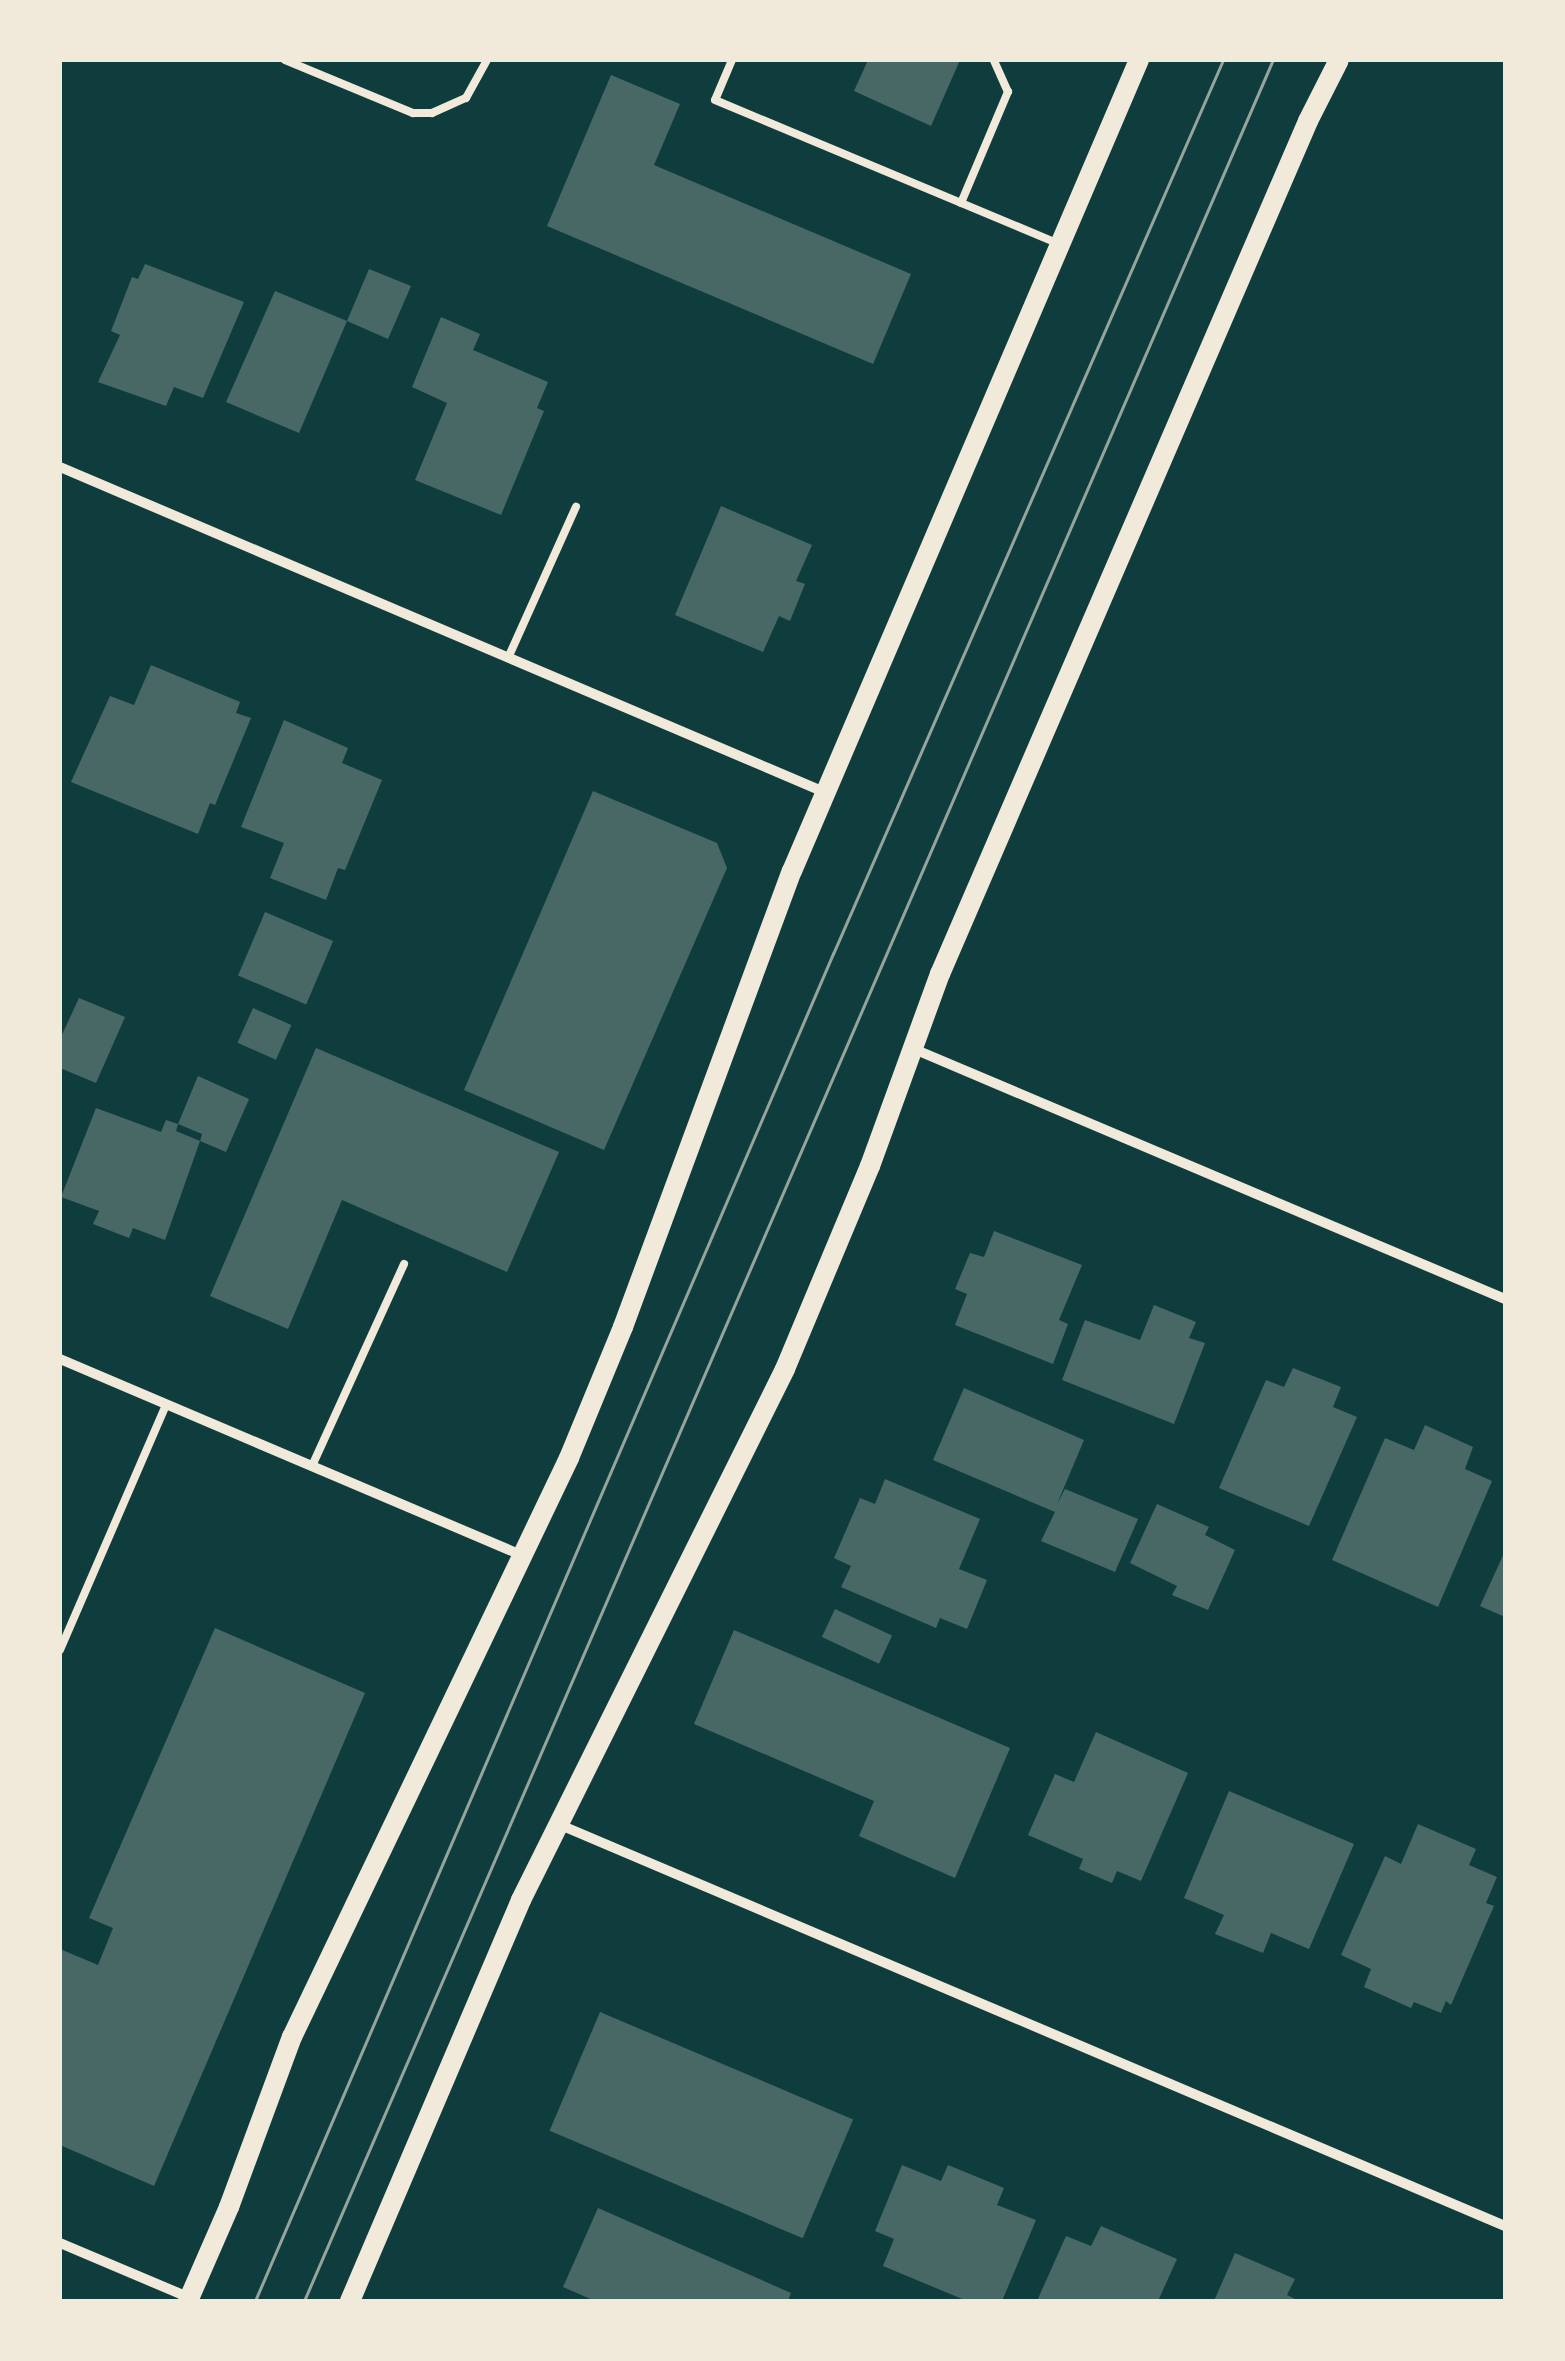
<!DOCTYPE html>
<style>
body{margin:0}
#map{position:relative;width:1565px;height:2361px;overflow:hidden;background:#0f3d3e;font-family:Karla,sans-serif}
div>[style]{position:absolute}
.building>*{inset:0;background:#486865;transform-origin:0 0}
.service>*{height:8px;margin:-4px;padding:0 4px;transform-origin:4px;border-radius:4px;background:#f1e9da}
.minor>*{height:10px;margin:-5px;padding:0 5px;transform-origin:5px;border-radius:5px;background:#f1e9da}
.secondary>*{height:20px;margin:-10px;padding:0 10px;transform-origin:10px;border-radius:10px;background:#f1e9da}
.tram>*{height:2.5px;margin:-1.25px;padding:0 1.25px;transform-origin:1.25px;border-radius:1.25px;background:#97a49c}
span{translate:-50% -50%;white-space:nowrap;text-align:center;line-height:1.15;-webkit-text-stroke:9px #f1e9da;paint-order:stroke}
.frame{position:absolute;inset:0;border:62px solid #f1e9da;pointer-events:none}
</style>
<div id="map">
<div class="building">
<i style="clip-path:polygon(868px 60px,960px 60px,931px 126px,854px 91px)"></i>
<i style="clip-path:polygon(611px 75px,680px 104px,654px 165px,911px 274px,873px 364px,547px 226px)"></i>
<i style="clip-path:polygon(145px 264px,244px 302px,203px 398px,174px 387px,166px 406px,98px 382px,120px 335px,111px 331px,132px 277px,138px 279px)"></i>
<i style="clip-path:polygon(369px 269px,411px 286px,388px 339px,347px 321px,299px 433px,226px 402px,275px 291px,347px 321px)"></i>
<i style="clip-path:polygon(441px 317px,480px 334px,473px 350px,548px 382px,537px 408px,544px 411px,501px 515px,415px 480px,447px 403px,412px 387px)"></i>
<i style="clip-path:polygon(721px 506px,812px 545px,796px 581px,805px 584px,790px 621px,779px 616px,763px 652px,675px 615px)"></i>
<i style="clip-path:polygon(151px 665px,240px 702px,236px 713px,251px 718px,215px 805px,210px 803px,198px 834px,71px 782px,110px 696px,134px 705px)"></i>
<i style="clip-path:polygon(284px 720px,348px 748px,342px 763px,382px 780px,345px 870px,338px 868px,326px 900px,270px 878px,284px 843px,241px 827px)"></i>
<i style="clip-path:polygon(593px 791px,717px 843px,727px 868px,604px 1150px,464px 1090px)"></i>
<i style="left:265px;top:912px;width:74px;height:69px;rotate:23deg"></i>
<i style="clip-path:polygon(79px 998px,125px 1017px,96px 1083px,60px 1068px,60px 1039px)"></i>
<i style="left:253px;top:1008px;width:42px;height:38px;rotate:24deg"></i>
<i style="clip-path:polygon(316px 1048px,559px 1152px,507px 1272px,342px 1200px,288px 1329px,210px 1296px)"></i>
<i style="clip-path:polygon(198px 1076px,249px 1099px,226px 1152px,200px 1141px,202px 1134px,178px 1124px)"></i>
<i style="clip-path:polygon(96px 1108px,161px 1132px,166px 1120px,178px 1124px,176px 1131px,200px 1141px,165px 1240px,133px 1228px,129px 1238px,93px 1224px,99px 1211px,61px 1197px)"></i>
<i style="clip-path:polygon(994px 1231px,1082px 1265px,1059px 1320px,1068px 1324px,1053px 1364px,955px 1325px,967px 1294px,955px 1289px,970px 1253px,984px 1257px)"></i>
<i style="clip-path:polygon(1154px 1305px,1196px 1322px,1189px 1338px,1205px 1343px,1174px 1424px,1062px 1380px,1085px 1320px,1140px 1340px)"></i>
<i style="clip-path:polygon(1293px 1368px,1341px 1387px,1333px 1407px,1357px 1417px,1309px 1526px,1219px 1488px,1266px 1380px,1284px 1387px)"></i>
<i style="clip-path:polygon(964px 1388px,1084px 1440px,1057px 1504px,1065px 1489px,1138px 1519px,1115px 1572px,1041px 1541px,1055px 1512px,933px 1460px)"></i>
<i style="clip-path:polygon(1425px 1425px,1473px 1447px,1465px 1469px,1492px 1481px,1438px 1607px,1332px 1560px,1385px 1438px,1414px 1450px)"></i>
<i style="clip-path:polygon(885px 1479px,980px 1519px,959px 1569px,987px 1580px,967px 1629px,940px 1618px,936px 1628px,841px 1587px,851px 1566px,834px 1558px,860px 1498px,875px 1504px)"></i>
<i style="clip-path:polygon(1157px 1504px,1209px 1527px,1205px 1535px,1235px 1550px,1208px 1610px,1172px 1595px,1177px 1586px,1130px 1563px)"></i>
<i style="clip-path:polygon(1505px 1551px,1505px 1617px,1480px 1606px)"></i>
<i style="left:835px;top:1609px;width:63px;height:31px;rotate:25deg"></i>
<i style="clip-path:polygon(215px 1628px,365px 1693px,154px 2186px,60px 2145px,60px 1949px,98px 1965px,113px 1928px,89px 1918px)"></i>
<i style="clip-path:polygon(734px 1630px,1010px 1748px,955px 1878px,859px 1836px,874px 1801px,694px 1724px)"></i>
<i style="clip-path:polygon(1096px 1732px,1188px 1773px,1141px 1881px,1117px 1871px,1112px 1883px,1079px 1869px,1083px 1859px,1028px 1835px,1055px 1774px,1074px 1782px)"></i>
<i style="clip-path:polygon(1229px 1791px,1354px 1844px,1309px 1949px,1271px 1933px,1263px 1953px,1215px 1934px,1224px 1915px,1184px 1898px)"></i>
<i style="clip-path:polygon(1418px 1824px,1476px 1849px,1469px 1865px,1497px 1877px,1486px 1903px,1494px 1906px,1451px 2005px,1446px 2001px,1441px 2013px,1414px 2002px,1411px 2008px,1364px 1987px,1371px 1969px,1341px 1955px,1385px 1856px,1401px 1864px)"></i>
<i style="left:600px;top:2012px;width:275px;height:129px;rotate:23deg"></i>
<i style="clip-path:polygon(902px 2165px,941px 2181px,948px 2165px,1004px 2188px,997px 2205px,1036px 2220px,1002px 2301px,967px 2301px,883px 2266px,894px 2239px,875px 2231px)"></i>
<i style="clip-path:polygon(598px 2208px,791px 2293px,788px 2301px,595px 2301px,563px 2287px)"></i>
<i style="clip-path:polygon(1101px 2226px,1177px 2259px,1158px 2301px,1037px 2301px,1066px 2236px,1091px 2246px)"></i>
<i style="clip-path:polygon(1235px 2253px,1295px 2279px,1287px 2295px,1299px 2301px,1214px 2301px)"></i>
</div>
<div class="service">
<i style="left:285px;top:60px;width:139px;rotate:22.5deg"></i>
<i style="left:413px;top:113px;width:19px"></i>
<i style="left:432px;top:113px;width:37px;rotate:-24deg"></i>
<i style="left:466px;top:98px;width:43px;rotate:-61.1deg"></i>
<i style="left:732px;top:60px;width:43px;rotate:113deg"></i>
<i style="left:715px;top:100px;width:374px;rotate:22.7deg"></i>
<i style="left:961px;top:203px;width:121px;rotate:-67.1deg"></i>
<i style="left:1008px;top:92px;width:35px;rotate:-114deg"></i>
<i style="left:508px;top:658px;width:166px;rotate:-65.8deg"></i>
<i style="left:312px;top:1466px;width:222px;rotate:-65.5deg"></i>
<i style="left:60px;top:1650px;width:267px;rotate:-66.6deg"></i>
</div>
<div class="minor">
<i style="left:60px;top:467px;width:830px;rotate:23.04deg"></i>
<i style="left:914px;top:1049px;width:642px;rotate:22.93deg"></i>
<i style="left:60px;top:1359px;width:501px;rotate:23.03deg"></i>
<i style="left:558px;top:1824px;width:1029px;rotate:23deg"></i>
<i style="left:60px;top:2243px;width:141px;rotate:22.9deg"></i>
</div>
<div class="secondary">
<i style="left:188px;top:2301px;width:103px;rotate:-66.4deg"></i>
<i style="left:229px;top:2207px;width:181px;rotate:-69.7deg"></i>
<i style="left:292px;top:2037px;width:642px;rotate:-64.43deg"></i>
<i style="left:569px;top:1458px;width:142px;rotate:-67.6deg"></i>
<i style="left:623px;top:1327px;width:486px;rotate:-69.7deg"></i>
<i style="left:792px;top:871px;width:882px;rotate:-66.84deg"></i>
<i style="left:350px;top:2301px;width:436px;rotate:-66.9deg"></i>
<i style="left:521px;top:1900px;width:593px;rotate:-63.56deg"></i>
<i style="left:785px;top:1369px;width:220px;rotate:-67.3deg"></i>
<i style="left:870px;top:1166px;width:204px;rotate:-70deg"></i>
<i style="left:940px;top:974px;width:929px;rotate:-66.66deg"></i>
<i style="left:1308px;top:121px;width:68px;rotate:-63.1deg"></i>
</div>
<div class="tram">
<i style="left:255px;top:2301px;width:1466px;rotate:-66.78deg"></i>
<i style="left:833px;top:954px;width:975px;rotate:-66.43deg"></i>
<i style="left:304px;top:2301px;width:2442px;rotate:-66.62deg"></i>
</div>
<div class="frame"></div>
</div>
